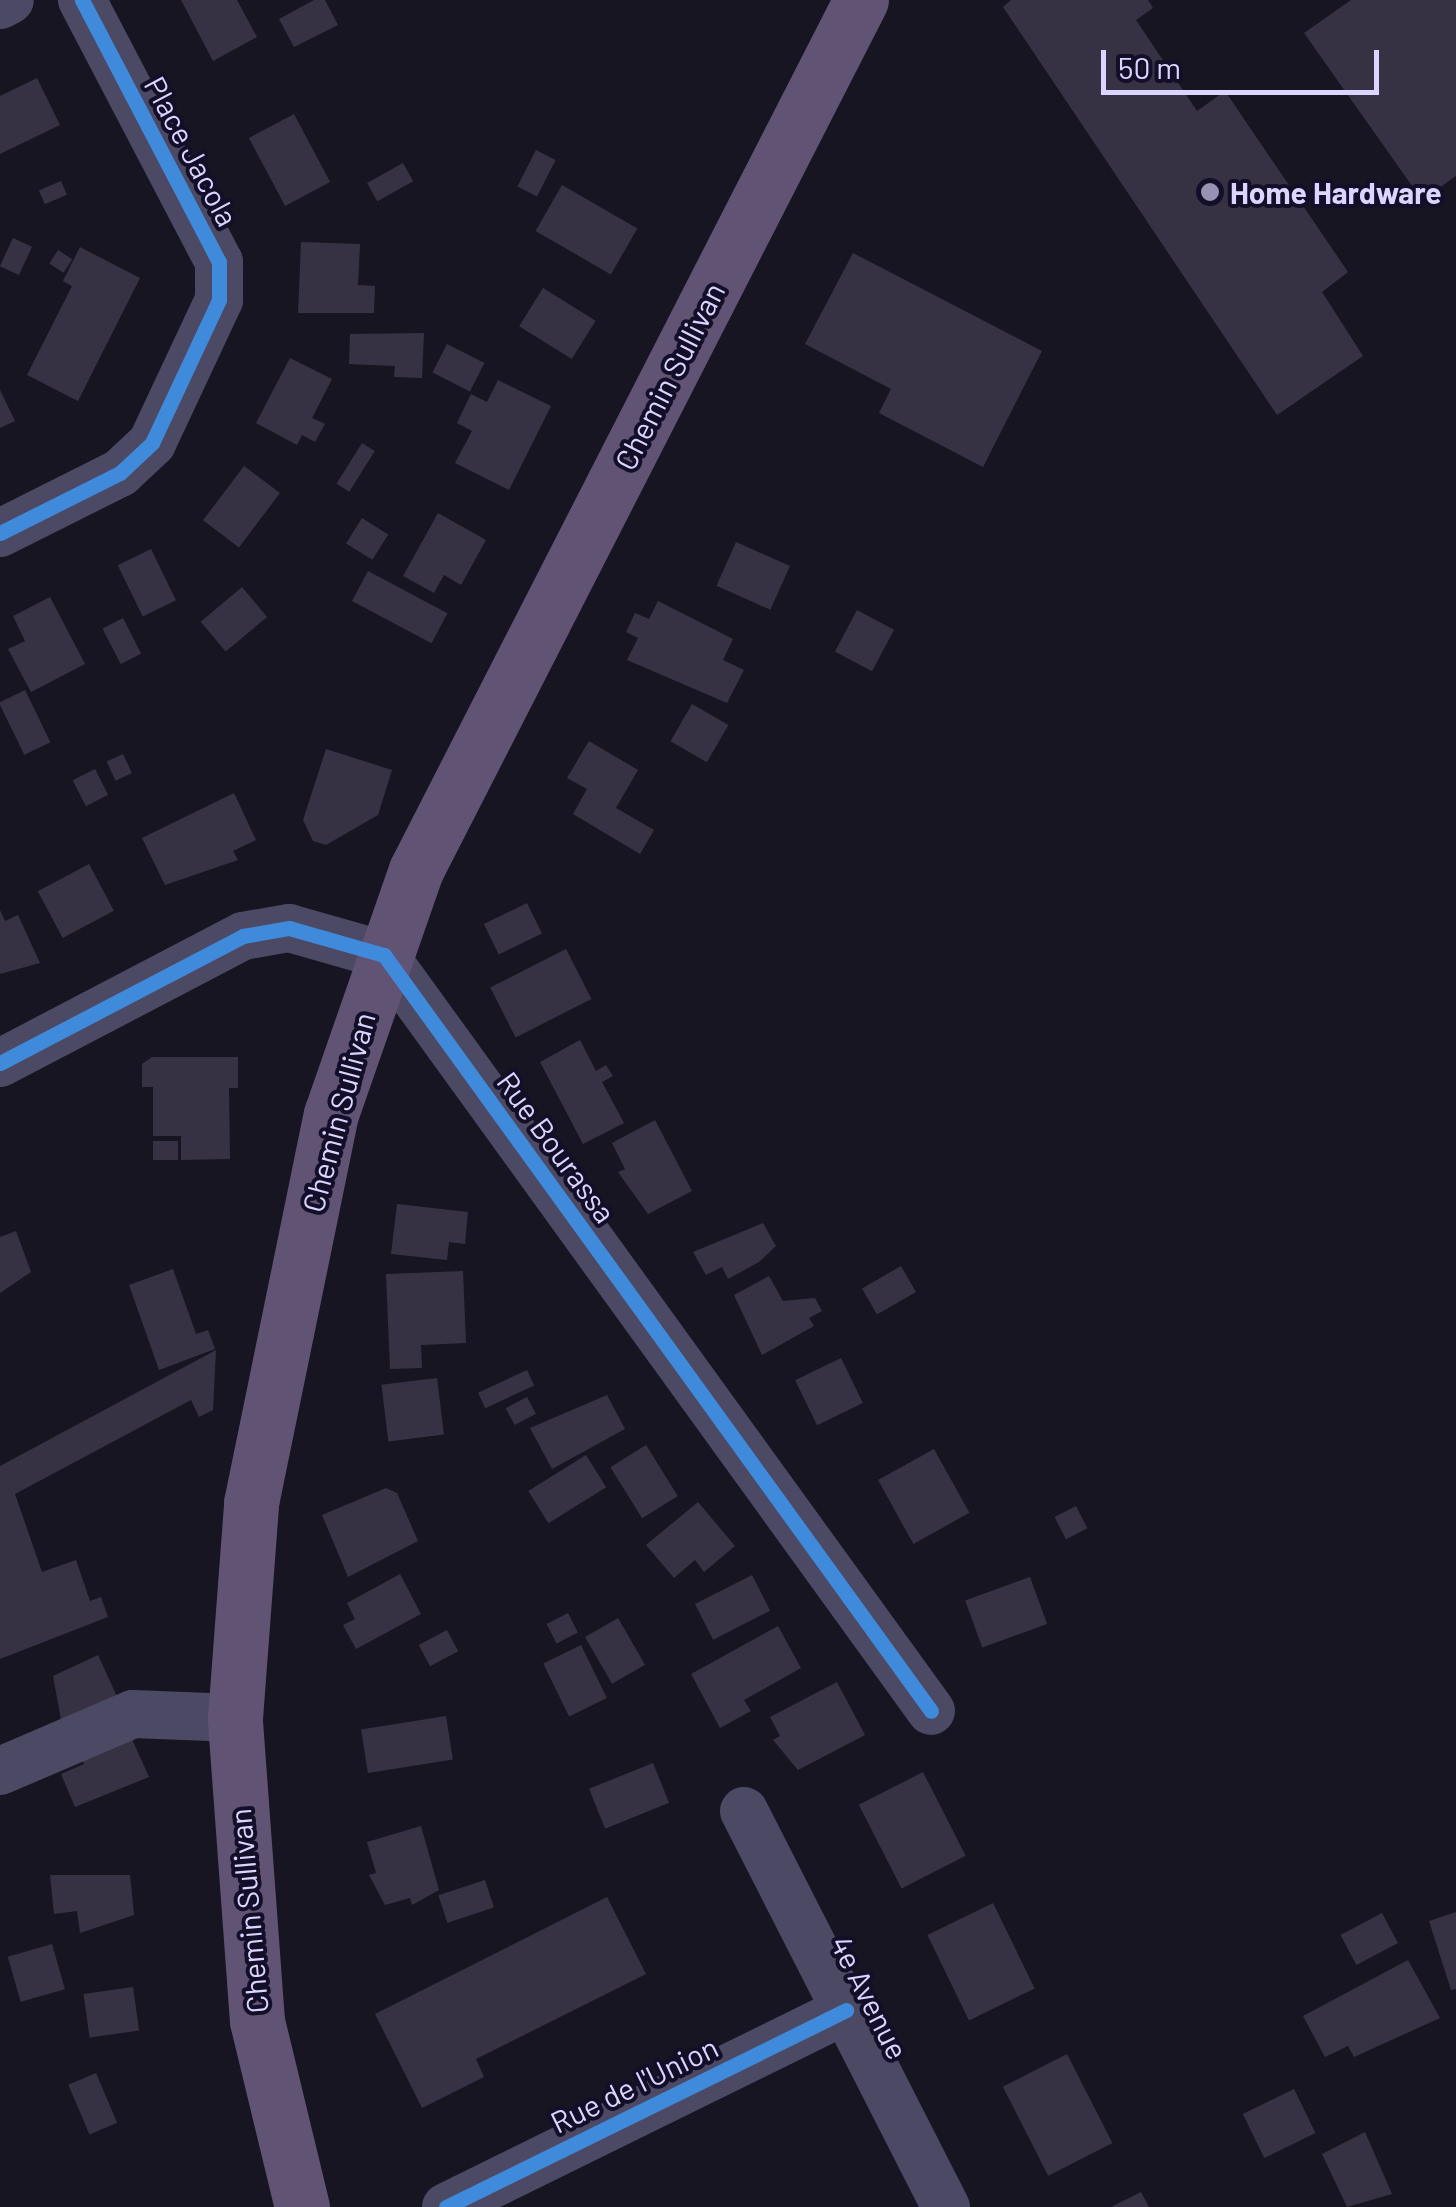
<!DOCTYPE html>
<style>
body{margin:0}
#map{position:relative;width:1456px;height:2207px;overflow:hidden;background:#181522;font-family:Barlow,sans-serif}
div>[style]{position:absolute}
.building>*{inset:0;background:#363244;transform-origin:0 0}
.minor>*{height:48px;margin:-24px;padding:0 24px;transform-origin:24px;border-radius:24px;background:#4b4963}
.major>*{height:55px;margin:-27.5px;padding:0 27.5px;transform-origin:27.5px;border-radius:27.5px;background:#605374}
.cycleway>*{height:15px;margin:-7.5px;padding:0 7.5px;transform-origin:7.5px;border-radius:7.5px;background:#408adc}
.dots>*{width:28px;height:28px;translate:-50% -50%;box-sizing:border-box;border:5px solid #140f28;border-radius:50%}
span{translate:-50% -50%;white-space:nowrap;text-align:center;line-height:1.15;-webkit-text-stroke:8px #140f28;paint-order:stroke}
.street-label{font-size:30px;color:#dcd5ff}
.poi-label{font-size:30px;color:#dcd5ff;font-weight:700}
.left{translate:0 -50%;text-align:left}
.scale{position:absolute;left:1101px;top:50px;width:278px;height:45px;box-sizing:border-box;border:5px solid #dcd5ff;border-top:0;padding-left:12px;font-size:30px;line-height:35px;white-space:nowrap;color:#dcd5ff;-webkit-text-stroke:8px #140f28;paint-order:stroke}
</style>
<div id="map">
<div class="building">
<i style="clip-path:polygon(181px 0,237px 0,257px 37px,213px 61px)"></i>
<i style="clip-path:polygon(314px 0,325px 0,338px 25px,294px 47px,279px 19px)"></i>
<i style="clip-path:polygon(1011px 0,1148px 0,1153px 8px,1136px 20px,1197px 111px,1225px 91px,1348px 272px,1322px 292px,1363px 356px,1277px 415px,1003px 7px)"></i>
<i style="clip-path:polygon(1351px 0,1456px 0,1456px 176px,1422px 200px,1304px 33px)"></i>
<i style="clip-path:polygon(37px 78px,60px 125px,0 154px,0 96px)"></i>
<i style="left:294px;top:114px;width:77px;height:51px;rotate:62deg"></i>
<i style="left:536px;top:150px;width:22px;height:41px;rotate:27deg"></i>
<i style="left:403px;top:163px;width:21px;height:41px;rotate:61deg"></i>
<i style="left:61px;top:181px;width:15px;height:24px;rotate:67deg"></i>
<i style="left:562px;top:185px;width:87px;height:53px;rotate:30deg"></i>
<i style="left:13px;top:238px;width:21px;height:31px;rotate:25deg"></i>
<i style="clip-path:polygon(301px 242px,360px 244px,358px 285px,375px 286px,374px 313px,298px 313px)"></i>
<i style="clip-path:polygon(80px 247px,140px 278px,78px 401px,27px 375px,72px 286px,63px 281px)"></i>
<i style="left:58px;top:250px;width:17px;height:16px;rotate:33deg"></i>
<i style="clip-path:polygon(853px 253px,1042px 351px,983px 467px,879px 413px,891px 389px,805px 344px)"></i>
<i style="left:543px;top:288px;width:62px;height:45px;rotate:32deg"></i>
<i style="clip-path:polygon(424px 333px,422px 378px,394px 377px,395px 366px,349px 364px,350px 334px)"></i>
<i style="left:447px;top:344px;width:42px;height:32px;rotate:27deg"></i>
<i style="clip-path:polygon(290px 358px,332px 379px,312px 418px,325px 424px,315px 442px,302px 435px,297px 445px,256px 423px)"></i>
<i style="clip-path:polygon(498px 380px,551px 406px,509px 490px,455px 463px,472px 431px,457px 423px,471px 394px,487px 402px)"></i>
<i style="clip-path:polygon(0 390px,15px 421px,0 428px)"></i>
<i style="left:362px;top:443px;width:15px;height:48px;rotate:32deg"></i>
<i style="left:244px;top:466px;width:45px;height:68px;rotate:37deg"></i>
<i style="clip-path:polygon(438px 513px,486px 540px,461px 585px,444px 575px,434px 593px,403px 576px)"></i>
<i style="left:362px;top:518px;width:31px;height:30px;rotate:32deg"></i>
<i style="left:736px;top:542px;width:59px;height:48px;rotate:24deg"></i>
<i style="left:151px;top:549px;width:57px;height:37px;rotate:64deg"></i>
<i style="left:368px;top:571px;width:90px;height:34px;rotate:28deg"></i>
<i style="left:242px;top:587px;width:39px;height:54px;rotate:50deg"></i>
<i style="clip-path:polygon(50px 597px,85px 664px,31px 692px,8px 649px,25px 641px,13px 616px)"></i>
<i style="clip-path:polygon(658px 601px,733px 639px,723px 660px,744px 670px,727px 703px,627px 660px,638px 638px,626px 632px,635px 613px,649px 619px)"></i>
<i style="left:857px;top:610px;width:42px;height:47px;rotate:28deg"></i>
<i style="left:123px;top:618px;width:40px;height:23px;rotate:63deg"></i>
<i style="left:25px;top:690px;width:58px;height:29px;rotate:64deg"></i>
<i style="left:692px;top:704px;width:42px;height:43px;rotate:30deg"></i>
<i style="clip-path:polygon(589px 741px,638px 770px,616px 808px,654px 830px,640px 854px,573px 814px,587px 789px,567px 778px)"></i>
<i style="clip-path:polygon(326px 749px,392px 770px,378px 815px,326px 845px,313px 841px,303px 820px)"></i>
<i style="left:123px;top:754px;width:21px;height:18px;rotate:65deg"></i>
<i style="left:95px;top:769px;width:29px;height:25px;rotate:63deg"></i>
<i style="clip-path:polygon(234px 793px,256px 840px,233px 851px,238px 860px,165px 885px,142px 838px)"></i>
<i style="left:89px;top:864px;width:53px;height:58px;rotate:62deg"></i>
<i style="left:527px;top:903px;width:34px;height:48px;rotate:64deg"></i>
<i style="clip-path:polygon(0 910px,5px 921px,18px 915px,40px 963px,0 974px)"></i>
<i style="left:566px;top:949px;width:56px;height:85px;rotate:63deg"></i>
<i style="clip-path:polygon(580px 1040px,596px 1071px,606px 1065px,613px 1076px,602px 1082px,624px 1123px,583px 1144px,540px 1062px)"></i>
<i style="clip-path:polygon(152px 1057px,238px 1057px,238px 1088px,229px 1088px,230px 1159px,181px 1160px,181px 1136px,153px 1136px,153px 1087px,142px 1087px,142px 1064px)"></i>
<i style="clip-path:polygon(655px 1120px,692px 1191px,648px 1214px,618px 1172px,625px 1169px,612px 1143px)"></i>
<i style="left:153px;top:1141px;width:25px;height:19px"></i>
<i style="clip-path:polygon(397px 1204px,468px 1212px,465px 1244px,449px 1242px,447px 1260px,391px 1254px)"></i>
<i style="clip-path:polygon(763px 1223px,776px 1246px,759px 1262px,728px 1279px,722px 1267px,706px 1275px,693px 1252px)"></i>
<i style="clip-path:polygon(16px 1231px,31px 1272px,0 1293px,0 1237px)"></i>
<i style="left:901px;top:1266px;width:30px;height:45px;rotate:60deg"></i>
<i style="clip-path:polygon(173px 1269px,196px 1334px,208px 1330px,215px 1349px,159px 1370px,129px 1285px)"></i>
<i style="clip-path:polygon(463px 1271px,466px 1343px,421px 1345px,422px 1368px,390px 1369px,386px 1274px)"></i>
<i style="clip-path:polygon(769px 1276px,783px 1301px,815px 1298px,822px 1311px,809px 1318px,814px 1326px,762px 1355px,734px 1295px)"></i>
<i style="clip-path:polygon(216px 1350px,213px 1410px,199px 1417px,191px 1400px,15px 1494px,42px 1572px,76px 1560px,90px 1601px,101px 1597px,108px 1617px,0 1659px,0 1466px)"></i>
<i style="left:841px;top:1358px;width:50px;height:51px;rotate:64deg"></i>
<i style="left:527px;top:1370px;width:17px;height:54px;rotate:65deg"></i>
<i style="left:437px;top:1378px;width:57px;height:56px;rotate:83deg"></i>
<i style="clip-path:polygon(607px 1395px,625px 1429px,552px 1469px,530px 1428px)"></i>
<i style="left:527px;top:1397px;width:19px;height:24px;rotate:62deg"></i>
<i style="left:646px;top:1445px;width:60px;height:42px;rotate:58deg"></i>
<i style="left:934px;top:1449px;width:73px;height:64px;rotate:61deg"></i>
<i style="left:586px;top:1455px;width:38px;height:68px;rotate:58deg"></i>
<i style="clip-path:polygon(386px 1488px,397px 1493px,418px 1541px,348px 1577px,322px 1515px)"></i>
<i style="clip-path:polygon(698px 1502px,735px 1546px,704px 1572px,695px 1560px,674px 1578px,646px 1545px)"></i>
<i style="left:1076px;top:1506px;width:25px;height:24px;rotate:63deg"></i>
<i style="clip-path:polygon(400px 1574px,421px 1614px,356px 1649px,343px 1625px,355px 1619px,347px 1603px)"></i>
<i style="left:752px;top:1575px;width:40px;height:64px;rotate:63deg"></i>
<i style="left:1030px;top:1577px;width:50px;height:69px;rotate:70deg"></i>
<i style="left:568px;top:1613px;width:22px;height:24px;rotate:63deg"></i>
<i style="left:618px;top:1618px;width:54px;height:38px;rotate:60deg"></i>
<i style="clip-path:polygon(778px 1626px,801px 1668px,744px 1700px,751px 1711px,720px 1728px,691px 1674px)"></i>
<i style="left:447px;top:1630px;width:24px;height:32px;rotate:62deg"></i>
<i style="left:581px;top:1645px;width:59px;height:42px;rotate:64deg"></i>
<i style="clip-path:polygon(98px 1655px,119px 1701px,61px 1720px,53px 1676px)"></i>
<i style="clip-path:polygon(837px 1682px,865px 1735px,798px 1770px,773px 1740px,780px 1736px,770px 1717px)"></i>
<i style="left:446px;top:1716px;width:44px;height:86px;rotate:81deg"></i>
<i style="clip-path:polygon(127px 1728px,149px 1777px,75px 1807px,61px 1774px,84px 1764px,78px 1750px)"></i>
<i style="left:653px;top:1763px;width:43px;height:69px;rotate:68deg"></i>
<i style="left:923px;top:1772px;width:94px;height:72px;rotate:63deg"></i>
<i style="clip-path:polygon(421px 1826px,439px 1890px,412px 1905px,410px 1898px,385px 1905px,369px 1875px,376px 1873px,367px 1842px)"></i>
<i style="clip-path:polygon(50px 1875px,130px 1875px,134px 1915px,80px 1933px,77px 1911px,54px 1914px)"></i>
<i style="left:485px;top:1880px;width:29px;height:49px;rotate:72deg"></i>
<i style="clip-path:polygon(607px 1897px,646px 1974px,476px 2059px,484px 2077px,422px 2108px,375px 2014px)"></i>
<i style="left:993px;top:1903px;width:95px;height:73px;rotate:64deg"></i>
<i style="clip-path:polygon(1456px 1912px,1456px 1989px,1451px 1990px,1429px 1921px)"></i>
<i style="left:1382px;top:1913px;width:34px;height:47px;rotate:62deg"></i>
<i style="left:52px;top:1944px;width:47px;height:46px;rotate:74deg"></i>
<i style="clip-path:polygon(1408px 1960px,1440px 2018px,1354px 2057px,1348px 2046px,1325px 2057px,1303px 2016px)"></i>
<i style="left:133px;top:1987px;width:44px;height:50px;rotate:82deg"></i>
<i style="left:1067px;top:2054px;width:100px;height:72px;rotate:63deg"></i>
<i style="left:96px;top:2073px;width:54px;height:30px;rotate:67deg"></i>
<i style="left:1294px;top:2089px;width:49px;height:57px;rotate:64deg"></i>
<i style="clip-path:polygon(1365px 2132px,1392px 2194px,1347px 2207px,1322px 2154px)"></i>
<i style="clip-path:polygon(1141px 2192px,1149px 2207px,1111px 2207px)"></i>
</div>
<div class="minor">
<i style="left:0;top:5px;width:11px;rotate:-27deg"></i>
<i style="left:0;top:533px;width:134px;rotate:-26.6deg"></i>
<i style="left:120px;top:473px;width:44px;rotate:-43.2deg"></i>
<i style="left:152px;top:443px;width:158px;rotate:-64.9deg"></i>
<i style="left:219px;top:300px;width:38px;rotate:-90deg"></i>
<i style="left:219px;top:262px;width:296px;rotate:-117.6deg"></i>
<i style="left:0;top:1063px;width:274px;rotate:-27.6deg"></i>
<i style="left:243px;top:936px;width:47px;rotate:-9.9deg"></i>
<i style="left:289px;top:928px;width:99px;rotate:15.9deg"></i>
<i style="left:384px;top:955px;width:933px;rotate:54.11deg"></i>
<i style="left:0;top:1771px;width:145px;rotate:-23.2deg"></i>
<i style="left:133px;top:1714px;width:102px;rotate:2.2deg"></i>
<i style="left:744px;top:1811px;width:445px;rotate:63deg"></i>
<i style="left:446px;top:2207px;width:446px;rotate:-26.2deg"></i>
</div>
<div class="major">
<i style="left:302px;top:2207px;width:191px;rotate:-103.6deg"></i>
<i style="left:257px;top:2021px;width:304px;rotate:-94.2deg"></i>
<i style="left:235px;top:1718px;width:216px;rotate:-85.7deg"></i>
<i style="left:251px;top:1503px;width:397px;rotate:-78.4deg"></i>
<i style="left:331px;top:1114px;width:258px;rotate:-70.8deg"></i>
<i style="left:416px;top:870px;width:977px;rotate:-62.91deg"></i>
</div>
<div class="cycleway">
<i style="left:0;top:533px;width:134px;rotate:-26.6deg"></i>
<i style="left:120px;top:473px;width:44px;rotate:-43.2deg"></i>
<i style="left:152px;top:443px;width:158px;rotate:-64.9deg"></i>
<i style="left:219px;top:300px;width:38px;rotate:-90deg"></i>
<i style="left:219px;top:262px;width:296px;rotate:-117.6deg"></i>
<i style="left:0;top:1063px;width:274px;rotate:-27.6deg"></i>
<i style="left:243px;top:936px;width:47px;rotate:-9.9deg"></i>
<i style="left:289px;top:928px;width:99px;rotate:15.9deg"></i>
<i style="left:384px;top:955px;width:933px;rotate:54.11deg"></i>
<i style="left:446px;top:2207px;width:446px;rotate:-26.2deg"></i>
</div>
<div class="dots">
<i style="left:1210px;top:192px;background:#9792b2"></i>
</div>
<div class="street-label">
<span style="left:192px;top:151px;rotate:62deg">Place Jacola</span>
<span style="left:669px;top:376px;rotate:-63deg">Chemin Sullivan</span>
<span style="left:338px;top:1112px;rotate:-75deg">Chemin Sullivan</span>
<span style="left:557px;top:1147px;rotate:54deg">Rue Bourassa</span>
<span style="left:248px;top:1911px;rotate:-95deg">Chemin Sullivan</span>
<span style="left:870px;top:1997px;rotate:63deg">4e Avenue</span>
<span style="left:634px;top:2084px;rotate:-26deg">Rue de l'Union</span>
</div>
<div class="poi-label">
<span class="left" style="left:1230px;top:192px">Home Hardware</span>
</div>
<div class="scale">50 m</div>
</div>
